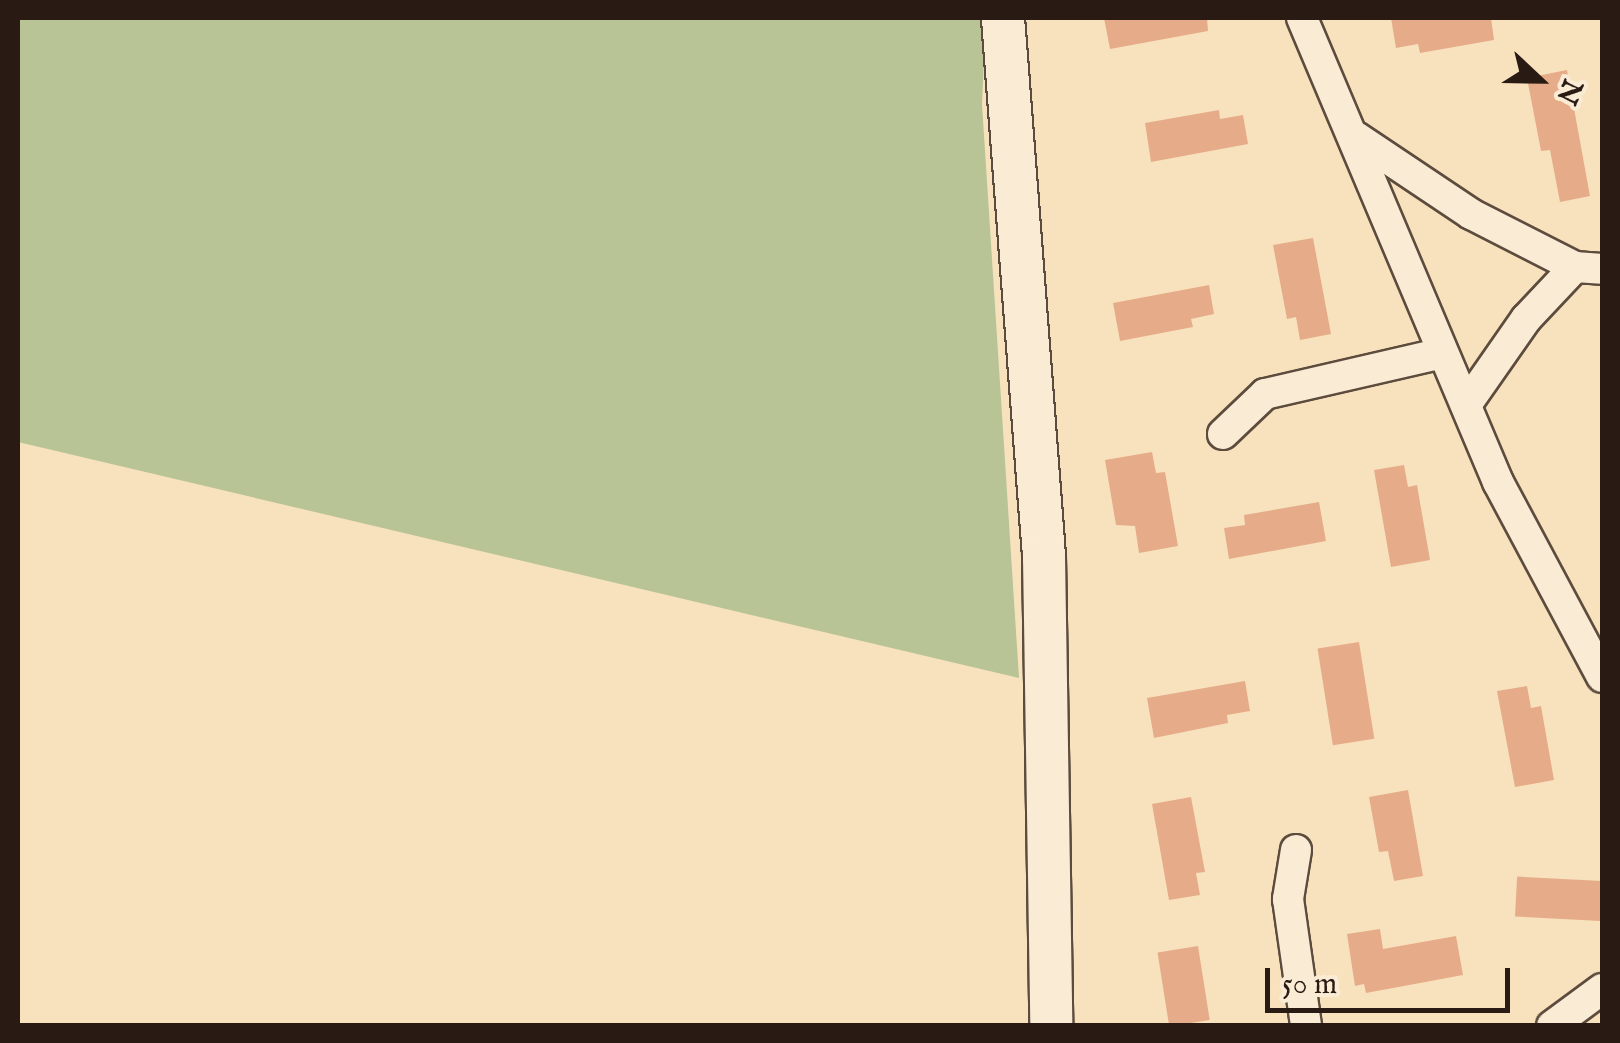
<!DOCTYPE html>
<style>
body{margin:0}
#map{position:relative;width:1620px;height:1043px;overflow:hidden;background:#f8e2bd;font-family:"IM FELL English",serif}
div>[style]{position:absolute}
.green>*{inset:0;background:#b8c495}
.building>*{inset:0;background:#e6ac89;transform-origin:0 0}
.roads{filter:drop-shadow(2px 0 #5d4c3e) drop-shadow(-2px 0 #5d4c3e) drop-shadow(0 2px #5d4c3e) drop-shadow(0 -2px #5d4c3e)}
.street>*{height:30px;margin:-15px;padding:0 15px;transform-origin:15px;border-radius:15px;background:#faecd4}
.secondary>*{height:42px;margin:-21px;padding:0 21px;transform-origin:21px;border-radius:21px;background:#faecd4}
span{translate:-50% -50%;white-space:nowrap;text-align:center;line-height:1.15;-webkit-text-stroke:10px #faecd4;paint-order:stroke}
.frame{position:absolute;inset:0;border:20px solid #291a14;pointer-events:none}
.north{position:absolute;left:1490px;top:30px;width:100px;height:100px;-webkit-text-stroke:8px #faecd4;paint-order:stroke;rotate:112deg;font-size:28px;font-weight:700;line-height:40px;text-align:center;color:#291a14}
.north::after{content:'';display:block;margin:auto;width:35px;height:45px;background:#291a14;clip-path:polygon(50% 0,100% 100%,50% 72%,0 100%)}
.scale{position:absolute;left:1265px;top:968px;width:245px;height:45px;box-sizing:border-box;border:5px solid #291a14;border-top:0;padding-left:12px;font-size:30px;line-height:35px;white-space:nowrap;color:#291a14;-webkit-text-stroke:8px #faecd4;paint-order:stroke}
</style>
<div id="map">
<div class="green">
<i style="clip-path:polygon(18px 18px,986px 18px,982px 104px,1019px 678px,18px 442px)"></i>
</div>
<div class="building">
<i style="clip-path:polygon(1104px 18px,1207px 18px,1208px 31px,1110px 49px)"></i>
<i style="clip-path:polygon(1391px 18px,1491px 18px,1494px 40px,1420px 53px,1418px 44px,1396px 48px)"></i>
<i style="clip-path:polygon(1567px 70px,1590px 196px,1560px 202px,1550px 150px,1541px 151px,1527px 78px)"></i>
<i style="clip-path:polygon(1219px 110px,1220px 119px,1243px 115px,1248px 144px,1151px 162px,1145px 123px)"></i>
<i style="clip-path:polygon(1313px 238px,1331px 334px,1300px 340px,1296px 317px,1287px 319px,1273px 245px)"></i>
<i style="clip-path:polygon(1209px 285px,1214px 314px,1191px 319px,1193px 327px,1120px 341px,1113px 303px)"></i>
<i style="clip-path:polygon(1152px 452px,1156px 473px,1165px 472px,1178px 546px,1139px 553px,1135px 526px,1116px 525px,1105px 460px)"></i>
<i style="clip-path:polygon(1404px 465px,1408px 487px,1417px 485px,1430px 560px,1391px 567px,1374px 470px)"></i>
<i style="clip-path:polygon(1319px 502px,1326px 541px,1229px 559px,1224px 528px,1245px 525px,1244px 515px)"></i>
<i style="left:1359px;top:642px;width:98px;height:42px;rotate:81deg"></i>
<i style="clip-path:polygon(1245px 681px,1250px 711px,1227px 715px,1228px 723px,1154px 738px,1147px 698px)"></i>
<i style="clip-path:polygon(1527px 686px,1531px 708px,1541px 706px,1554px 780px,1515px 787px,1497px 691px)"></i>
<i style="clip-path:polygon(1408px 790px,1423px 876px,1394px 881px,1388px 851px,1379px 852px,1369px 797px)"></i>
<i style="clip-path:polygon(1191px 797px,1205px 872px,1196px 873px,1200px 895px,1169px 900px,1152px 804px)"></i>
<i style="left:1602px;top:881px;width:40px;height:85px;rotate:93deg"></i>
<i style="clip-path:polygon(1380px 929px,1383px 949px,1456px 936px,1463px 975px,1366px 993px,1364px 984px,1355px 986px,1347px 934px)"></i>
<i style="left:1198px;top:946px;width:75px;height:41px;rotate:81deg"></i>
</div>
<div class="roads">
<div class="street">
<i style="left:1302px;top:18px;width:504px;rotate:67.1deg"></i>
<i style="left:1498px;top:482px;width:221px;rotate:61.9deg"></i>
<i style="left:1356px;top:137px;width:138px;rotate:33.8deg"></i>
<i style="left:1471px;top:214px;width:117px;rotate:27deg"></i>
<i style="left:1466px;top:405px;width:105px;rotate:-55.1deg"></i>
<i style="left:1526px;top:319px;width:71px;rotate:-46.7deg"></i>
<i style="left:1575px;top:267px;width:27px;rotate:4deg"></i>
<i style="left:1223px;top:434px;width:58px;rotate:-43.6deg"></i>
<i style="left:1265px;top:394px;width:182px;rotate:-13deg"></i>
<i style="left:1296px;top:850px;width:50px;rotate:99.3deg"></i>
<i style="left:1288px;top:899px;width:128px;rotate:81.9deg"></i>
<i style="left:1552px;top:1026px;width:62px;rotate:-36.5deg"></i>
</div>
<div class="secondary">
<i style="left:1003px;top:18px;width:540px;rotate:85.64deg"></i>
<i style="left:1044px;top:556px;width:470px;rotate:89.1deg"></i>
</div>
</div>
<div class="frame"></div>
<div class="north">N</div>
<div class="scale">50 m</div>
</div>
